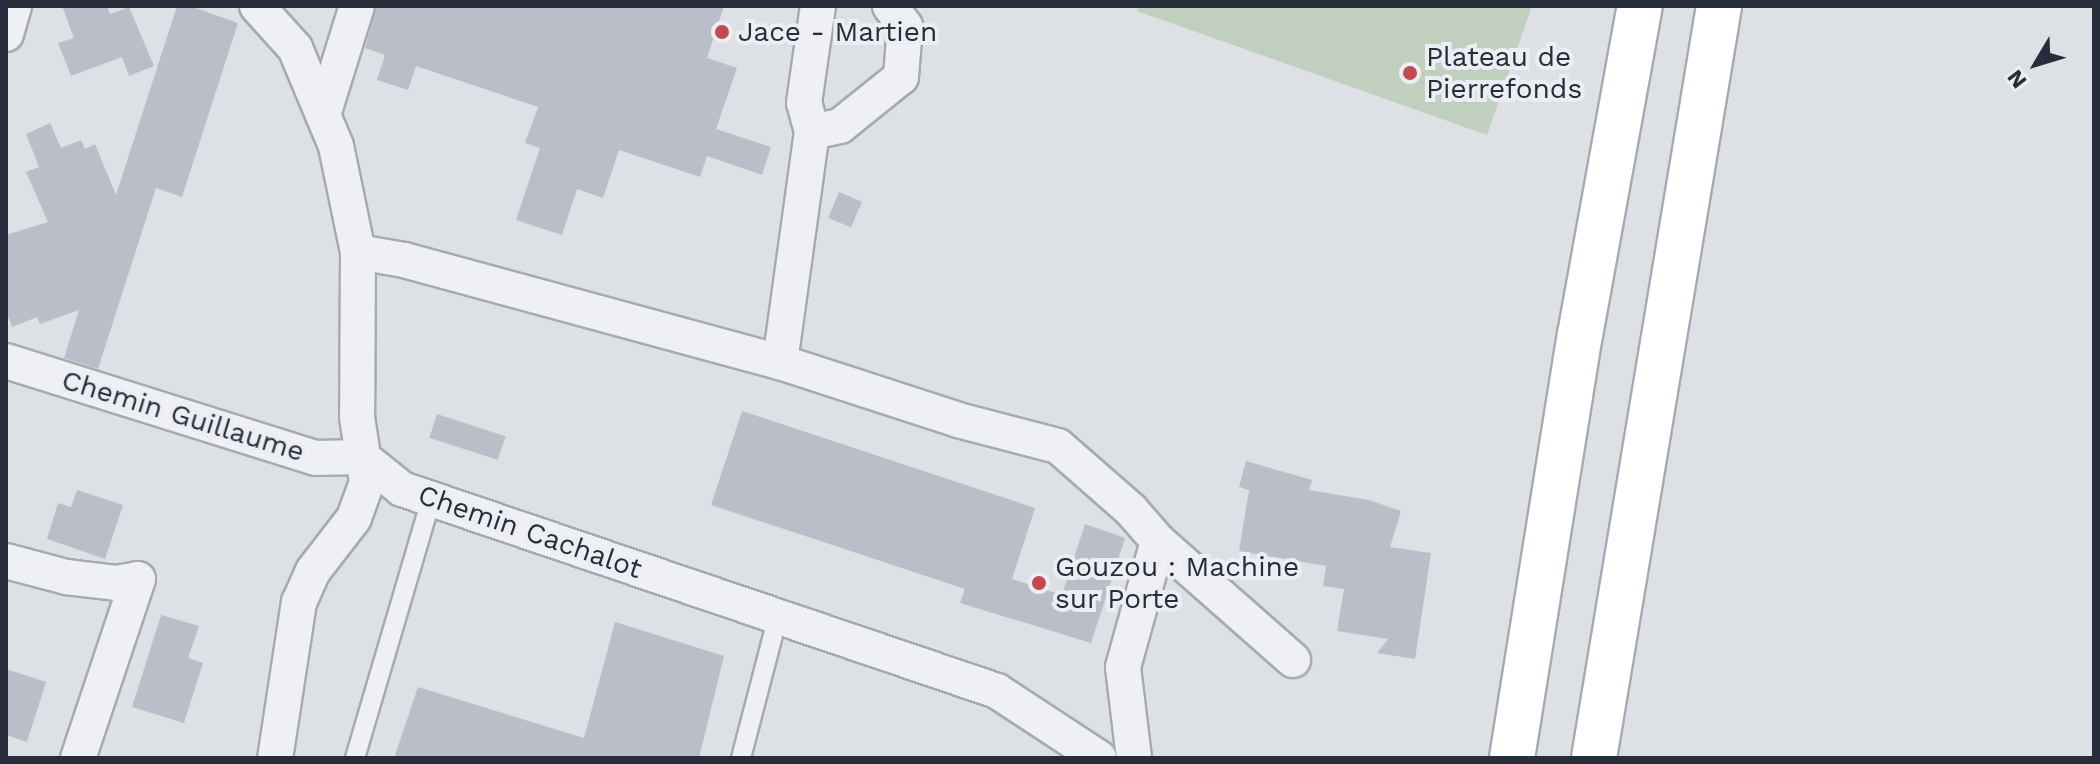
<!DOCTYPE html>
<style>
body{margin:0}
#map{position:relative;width:2100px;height:764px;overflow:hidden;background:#dde0e5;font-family:"Work Sans",sans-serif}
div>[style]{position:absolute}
.green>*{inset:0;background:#c1cfbf}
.building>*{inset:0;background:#bbbec8;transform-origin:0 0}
.roads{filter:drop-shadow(2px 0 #a7aab2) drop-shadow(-2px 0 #a7aab2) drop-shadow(0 2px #a7aab2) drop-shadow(0 -2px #a7aab2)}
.service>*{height:18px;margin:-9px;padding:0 9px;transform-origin:9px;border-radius:9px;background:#eff0f4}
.minor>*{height:34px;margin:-17px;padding:0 17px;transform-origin:17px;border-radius:17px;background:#eff0f4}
.trunk>*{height:44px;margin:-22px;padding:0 22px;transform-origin:22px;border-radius:22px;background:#fff}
.dots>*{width:22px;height:22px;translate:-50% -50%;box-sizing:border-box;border:4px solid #eceef3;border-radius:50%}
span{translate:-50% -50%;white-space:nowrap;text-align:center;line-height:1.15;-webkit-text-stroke:8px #eceef3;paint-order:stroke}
.poi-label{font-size:28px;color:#282d3b}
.left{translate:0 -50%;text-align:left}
.street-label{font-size:28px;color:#282d3b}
.frame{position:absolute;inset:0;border:8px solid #282d3b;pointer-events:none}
.north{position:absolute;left:1996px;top:24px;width:80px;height:80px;-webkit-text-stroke:6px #eceef3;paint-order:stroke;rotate:232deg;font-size:22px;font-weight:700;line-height:32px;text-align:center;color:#282d3b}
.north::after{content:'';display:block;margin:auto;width:28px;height:36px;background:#282d3b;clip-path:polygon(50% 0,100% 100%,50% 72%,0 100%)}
</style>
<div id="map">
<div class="green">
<i style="clip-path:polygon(1139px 6px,1532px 6px,1487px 135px,1137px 11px)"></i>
</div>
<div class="building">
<i style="clip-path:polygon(62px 6px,107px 6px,110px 14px,129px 7px,154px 66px,129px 76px,122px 57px,71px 76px,58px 43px,74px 38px)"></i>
<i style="clip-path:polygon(177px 6px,190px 6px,238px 23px,182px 197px,156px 188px,98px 369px,64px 358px,79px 310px,40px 324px,37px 317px,12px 327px,6px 311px,6px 235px,48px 222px,26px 172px,39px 167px,26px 134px,50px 123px,61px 148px,81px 140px,85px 149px,95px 144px,116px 195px)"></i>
<i style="clip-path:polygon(377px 6px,724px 6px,707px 58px,737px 68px,716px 129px,771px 147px,762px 175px,707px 156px,700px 177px,619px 150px,603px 198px,577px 189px,562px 235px,516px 220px,540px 148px,525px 143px,538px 107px,416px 66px,408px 90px,377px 80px,385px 55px,365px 48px)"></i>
<i style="left:839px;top:192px;width:25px;height:28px;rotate:23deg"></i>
<i style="clip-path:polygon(742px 411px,1035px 508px,1012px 579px,1062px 595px,1085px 524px,1125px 538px,1091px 643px,960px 603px,965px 589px,711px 505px)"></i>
<i style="left:437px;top:414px;width:72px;height:25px;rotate:18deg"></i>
<i style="clip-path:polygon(1246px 461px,1312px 480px,1309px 490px,1369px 500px,1401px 511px,1390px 547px,1431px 553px,1415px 659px,1377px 653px,1388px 639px,1337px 631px,1344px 589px,1323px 586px,1326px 566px,1239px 551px,1249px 490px,1239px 487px)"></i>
<i style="clip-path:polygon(77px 490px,123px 505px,105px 559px,47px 539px,58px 503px,71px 507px)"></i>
<i style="clip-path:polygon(161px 615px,199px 626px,188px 658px,203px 663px,184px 723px,132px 707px)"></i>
<i style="clip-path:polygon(615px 622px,724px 656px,699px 758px,394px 758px,418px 687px,584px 738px)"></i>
<i style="clip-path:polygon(6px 669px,46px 682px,27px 742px,6px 735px)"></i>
</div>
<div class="roads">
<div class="service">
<i style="left:355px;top:758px;width:270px;rotate:-73.6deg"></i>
<i style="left:741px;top:758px;width:147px;rotate:-75.4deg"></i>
</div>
<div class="minor">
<i style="left:257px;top:6px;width:57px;rotate:47.9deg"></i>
<i style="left:295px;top:48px;width:106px;rotate:67.3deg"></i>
<i style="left:336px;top:146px;width:108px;rotate:78.3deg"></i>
<i style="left:358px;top:252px;width:165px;rotate:90.3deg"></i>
<i style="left:357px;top:417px;width:66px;rotate:81.3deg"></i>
<i style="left:367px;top:482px;width:38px;rotate:110deg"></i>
<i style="left:354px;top:518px;width:67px;rotate:127.7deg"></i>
<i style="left:313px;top:571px;width:34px;rotate:114deg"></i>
<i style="left:299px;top:602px;width:158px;rotate:98.7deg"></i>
<i style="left:6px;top:34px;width:29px;rotate:-74deg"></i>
<i style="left:323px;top:115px;width:114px;rotate:-72.7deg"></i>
<i style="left:812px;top:132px;width:29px;rotate:-12deg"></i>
<i style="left:840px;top:126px;width:78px;rotate:-38.8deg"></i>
<i style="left:901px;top:77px;width:51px;rotate:-85.5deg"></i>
<i style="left:905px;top:26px;width:25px;rotate:-127deg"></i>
<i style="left:358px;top:252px;width:47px;rotate:9.9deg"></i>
<i style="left:404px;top:260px;width:390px;rotate:15.2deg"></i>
<i style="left:780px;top:362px;width:187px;rotate:18deg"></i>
<i style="left:958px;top:420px;width:103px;rotate:14.6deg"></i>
<i style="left:1058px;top:446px;width:97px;rotate:41.2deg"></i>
<i style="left:1131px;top:510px;width:41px;rotate:48.9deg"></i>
<i style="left:1158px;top:541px;width:131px;rotate:105.5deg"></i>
<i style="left:1123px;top:667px;width:92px;rotate:83.1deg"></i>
<i style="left:6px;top:361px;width:324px;rotate:17.4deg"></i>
<i style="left:315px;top:458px;width:47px;rotate:-1.2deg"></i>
<i style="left:780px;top:362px;width:232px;rotate:-82.1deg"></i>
<i style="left:812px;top:132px;width:30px;rotate:-105deg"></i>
<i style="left:804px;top:103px;width:98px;rotate:-81.8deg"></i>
<i style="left:362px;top:457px;width:51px;rotate:38.7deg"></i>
<i style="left:402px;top:489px;width:628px;rotate:18.75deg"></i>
<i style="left:997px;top:691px;width:122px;rotate:33.3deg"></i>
<i style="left:1158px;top:541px;width:180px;rotate:41.4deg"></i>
<i style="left:6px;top:561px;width:62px;rotate:14.9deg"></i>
<i style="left:66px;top:577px;width:50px;rotate:6.8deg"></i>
<i style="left:116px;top:583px;width:22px;rotate:-10deg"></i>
<i style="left:138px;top:579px;width:189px;rotate:108.5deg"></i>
</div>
<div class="trunk">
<i style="left:1512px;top:758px;width:428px;rotate:-80.9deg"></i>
<i style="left:1580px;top:335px;width:334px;rotate:-79.7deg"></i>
<i style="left:1594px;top:758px;width:762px;rotate:-80.56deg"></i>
</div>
</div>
<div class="dots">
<i style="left:722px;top:32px;background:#c24a53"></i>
<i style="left:1410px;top:73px;background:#c24a53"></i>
<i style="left:1039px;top:583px;background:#c24a53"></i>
</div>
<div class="poi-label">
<span class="left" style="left:738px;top:32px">Jace - Martien</span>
<span class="left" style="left:1426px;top:73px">Plateau de<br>Pierrefonds</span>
<span class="left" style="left:1055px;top:583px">Gouzou : Machine<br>sur Porte</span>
</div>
<div class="street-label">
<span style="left:183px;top:416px;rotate:17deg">Chemin Guillaume</span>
<span style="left:530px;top:532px;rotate:19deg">Chemin Cachalot</span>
</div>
<div class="frame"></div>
<div class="north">N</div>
</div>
